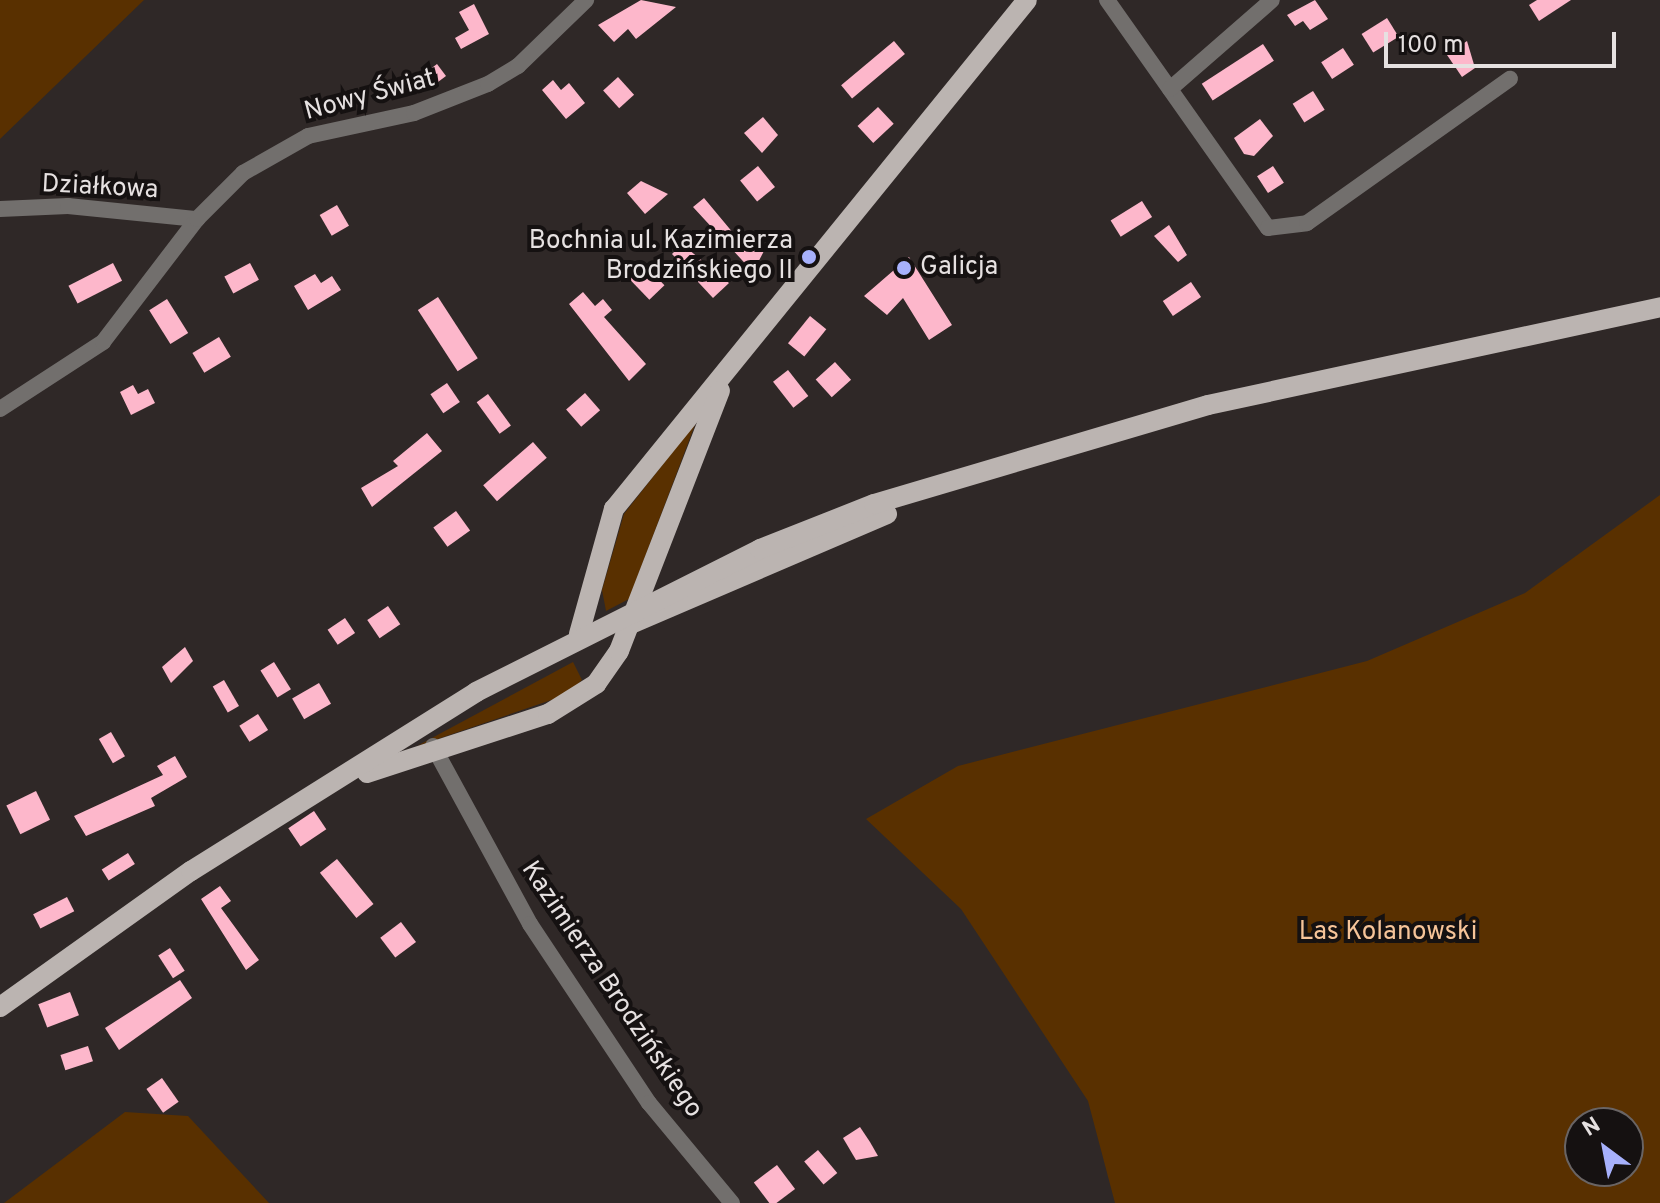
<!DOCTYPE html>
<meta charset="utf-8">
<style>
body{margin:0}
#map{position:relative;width:1660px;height:1203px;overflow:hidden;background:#2f2827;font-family:Overpass,sans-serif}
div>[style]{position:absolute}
.green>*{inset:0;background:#593000}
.building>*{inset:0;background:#fdb7cb;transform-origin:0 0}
.minor>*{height:16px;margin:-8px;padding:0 8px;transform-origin:8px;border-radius:8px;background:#726f6d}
.major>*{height:20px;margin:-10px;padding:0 10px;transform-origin:10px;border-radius:10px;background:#bbb4b1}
.dots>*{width:22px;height:22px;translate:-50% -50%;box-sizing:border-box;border:4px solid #151111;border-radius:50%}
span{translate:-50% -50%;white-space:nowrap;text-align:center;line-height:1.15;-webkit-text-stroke:8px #151111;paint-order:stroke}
.street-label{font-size:26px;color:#e6e1e1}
.poi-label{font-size:26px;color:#e6e1e1}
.right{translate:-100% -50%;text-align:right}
.left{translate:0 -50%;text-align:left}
.park-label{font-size:26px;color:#f6c499}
.north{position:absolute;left:1564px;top:1107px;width:80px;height:80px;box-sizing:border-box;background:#151111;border:2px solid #696464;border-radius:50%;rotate:328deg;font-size:22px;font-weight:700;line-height:32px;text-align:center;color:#e6e1e1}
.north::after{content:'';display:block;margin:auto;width:28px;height:36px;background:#a7b1fc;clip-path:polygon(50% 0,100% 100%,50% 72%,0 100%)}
.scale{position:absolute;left:1384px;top:32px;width:232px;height:36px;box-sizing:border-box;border:4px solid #e6e1e1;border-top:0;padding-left:10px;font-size:24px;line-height:28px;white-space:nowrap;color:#e6e1e1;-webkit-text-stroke:6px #151111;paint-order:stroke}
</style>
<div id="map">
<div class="green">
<i style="clip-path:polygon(0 0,144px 0,0 139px)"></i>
<i style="clip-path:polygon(696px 422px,629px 599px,606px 611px,602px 590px,624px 514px)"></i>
<i style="clip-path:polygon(evenodd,1660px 495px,1660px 1203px,1115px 1203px,1088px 1101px,961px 909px,866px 819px,958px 766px,1367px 661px,1525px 593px,1660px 495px,1580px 1123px,1628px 1123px,1628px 1171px,1580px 1171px,1580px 1123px)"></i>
<i style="clip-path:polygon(573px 662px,582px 680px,566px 695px,417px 746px)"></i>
<i style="clip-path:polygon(125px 1112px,188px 1116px,269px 1203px,4px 1203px)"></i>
</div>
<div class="building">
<i style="clip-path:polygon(641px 0,676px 7px,636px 39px,628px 29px,614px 42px,598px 25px)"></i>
<i style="clip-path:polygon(1315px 0,1328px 19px,1310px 30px,1303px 21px,1295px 26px,1287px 15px)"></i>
<i style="clip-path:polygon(1537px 0,1571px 0,1539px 21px,1529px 5px)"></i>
<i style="clip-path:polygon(474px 4px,489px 34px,461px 49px,455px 38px,469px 30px,459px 12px)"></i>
<i style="left:1387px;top:18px;width:22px;height:30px;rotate:58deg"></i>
<i style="left:894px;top:41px;width:17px;height:69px;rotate:50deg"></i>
<i style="clip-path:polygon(1467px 41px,1475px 68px,1462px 77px,1447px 55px)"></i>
<i style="left:1263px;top:44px;width:20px;height:73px;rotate:57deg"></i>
<i style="left:1343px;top:48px;width:20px;height:26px;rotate:57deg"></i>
<i style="left:437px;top:64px;width:15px;height:23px;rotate:53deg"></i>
<i style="left:618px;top:77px;width:24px;height:20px;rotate:48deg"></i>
<i style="clip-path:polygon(553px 80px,561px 90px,569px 83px,585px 103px,566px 119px,542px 90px)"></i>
<i style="left:1313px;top:91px;width:22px;height:24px;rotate:58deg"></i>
<i style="left:878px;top:107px;width:23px;height:28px;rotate:47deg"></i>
<i style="clip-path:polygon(763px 117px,778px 135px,762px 153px,744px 133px)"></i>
<i style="clip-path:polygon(1260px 119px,1273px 136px,1254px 156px,1244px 154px,1234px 138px)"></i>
<i style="left:758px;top:166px;width:27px;height:23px;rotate:51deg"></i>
<i style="left:1273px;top:166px;width:20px;height:19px;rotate:57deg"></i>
<i style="clip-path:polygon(641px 181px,668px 194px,645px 214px,627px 193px)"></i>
<i style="clip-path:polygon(704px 198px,744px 246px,752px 238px,764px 251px,753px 272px,693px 207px)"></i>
<i style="left:1142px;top:201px;width:19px;height:37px;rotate:58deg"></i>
<i style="left:337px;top:205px;width:24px;height:20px;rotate:60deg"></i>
<i style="clip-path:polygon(1169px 225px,1187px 255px,1178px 262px,1154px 236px)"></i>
<i style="clip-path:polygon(682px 244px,729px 283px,713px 298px,672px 254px)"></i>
<i style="clip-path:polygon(909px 257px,952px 325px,929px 340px,903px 298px,887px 315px,864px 296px)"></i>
<i style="left:113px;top:263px;width:20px;height:50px;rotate:63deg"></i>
<i style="left:250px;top:263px;width:19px;height:29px;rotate:62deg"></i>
<i style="left:645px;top:265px;width:28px;height:21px;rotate:46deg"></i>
<i style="clip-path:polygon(315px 274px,321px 283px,332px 276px,341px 290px,308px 310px,294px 286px)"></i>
<i style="left:1191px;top:282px;width:18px;height:34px;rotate:56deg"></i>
<i style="clip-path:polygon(583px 292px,595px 306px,603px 299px,612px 310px,604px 317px,646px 364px,629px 381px,569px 304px)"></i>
<i style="left:438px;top:297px;width:73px;height:24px;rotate:57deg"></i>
<i style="left:167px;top:299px;width:40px;height:21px;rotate:58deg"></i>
<i style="left:810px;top:316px;width:21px;height:35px;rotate:39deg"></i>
<i style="left:219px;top:337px;width:23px;height:31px;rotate:59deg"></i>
<i style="left:835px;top:362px;width:24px;height:26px;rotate:48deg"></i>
<i style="left:788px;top:370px;width:33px;height:19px;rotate:52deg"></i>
<i style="left:447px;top:383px;width:23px;height:20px;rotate:56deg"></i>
<i style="clip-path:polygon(133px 385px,138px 394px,148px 389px,155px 403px,131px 415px,120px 392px)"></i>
<i style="left:585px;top:393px;width:23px;height:25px;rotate:49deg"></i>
<i style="left:488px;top:394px;width:39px;height:14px;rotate:54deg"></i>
<i style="clip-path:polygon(427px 433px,442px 451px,372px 507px,361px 488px,398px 466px,393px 461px)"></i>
<i style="left:533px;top:442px;width:21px;height:66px;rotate:49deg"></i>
<i style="left:456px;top:511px;width:24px;height:28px;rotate:54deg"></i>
<i style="left:388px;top:606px;width:22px;height:25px;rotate:56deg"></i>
<i style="left:345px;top:618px;width:18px;height:21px;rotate:56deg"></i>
<i style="clip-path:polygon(185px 647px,193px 661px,171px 683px,162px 667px)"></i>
<i style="left:274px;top:662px;width:32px;height:16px;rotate:58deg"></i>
<i style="left:224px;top:680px;width:30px;height:13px;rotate:60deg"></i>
<i style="left:319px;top:683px;width:24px;height:31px;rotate:60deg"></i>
<i style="left:258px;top:714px;width:19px;height:22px;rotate:58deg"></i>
<i style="left:111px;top:732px;width:28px;height:14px;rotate:60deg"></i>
<i style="clip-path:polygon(175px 756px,187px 777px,151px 798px,155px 806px,86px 836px,74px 816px,163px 775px,157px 766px)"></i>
<i style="left:36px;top:791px;width:32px;height:33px;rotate:64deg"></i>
<i style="left:314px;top:811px;width:22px;height:31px;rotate:56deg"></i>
<i style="left:128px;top:853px;width:13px;height:31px;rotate:58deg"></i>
<i style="left:337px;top:859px;width:58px;height:22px;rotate:51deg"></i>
<i style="clip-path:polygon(220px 886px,231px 901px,221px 908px,259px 960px,246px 970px,201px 899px)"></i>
<i style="left:67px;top:897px;width:16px;height:38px;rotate:63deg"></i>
<i style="left:401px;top:922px;width:25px;height:26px;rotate:53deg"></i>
<i style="left:170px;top:948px;width:27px;height:14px;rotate:57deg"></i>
<i style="clip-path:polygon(180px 980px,192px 998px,119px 1050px,105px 1028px)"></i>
<i style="left:70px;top:992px;width:25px;height:34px;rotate:69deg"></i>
<i style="left:88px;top:1046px;width:16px;height:29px;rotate:72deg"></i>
<i style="left:162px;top:1078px;width:29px;height:19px;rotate:55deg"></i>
<i style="clip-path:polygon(860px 1127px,870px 1142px,878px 1156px,856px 1160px,843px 1138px)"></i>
<i style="left:818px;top:1150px;width:30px;height:18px;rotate:50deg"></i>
<i style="left:777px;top:1165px;width:30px;height:29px;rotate:53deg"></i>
</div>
<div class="minor">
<i style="left:1107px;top:0;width:279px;rotate:54.8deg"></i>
<i style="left:1268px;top:228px;width:39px;rotate:-7deg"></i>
<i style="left:1307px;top:223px;width:249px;rotate:-35.4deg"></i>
<i style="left:1170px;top:89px;width:135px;rotate:-41.1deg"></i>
<i style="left:0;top:209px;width:68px;rotate:-2.5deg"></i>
<i style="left:68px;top:206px;width:130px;rotate:5.8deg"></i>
<i style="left:0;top:409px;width:123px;rotate:-33deg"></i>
<i style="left:103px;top:342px;width:155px;rotate:-52.6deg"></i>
<i style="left:197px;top:219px;width:65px;rotate:-45deg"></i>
<i style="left:243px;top:173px;width:75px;rotate:-29.6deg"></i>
<i style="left:308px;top:136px;width:108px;rotate:-12.2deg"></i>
<i style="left:414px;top:113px;width:79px;rotate:-21.4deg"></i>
<i style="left:488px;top:84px;width:35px;rotate:-31deg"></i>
<i style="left:518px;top:66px;width:95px;rotate:-44.1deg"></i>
<i style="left:433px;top:746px;width:203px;rotate:61.4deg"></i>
<i style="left:530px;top:924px;width:215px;rotate:56.4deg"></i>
<i style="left:649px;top:1103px;width:130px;rotate:50.3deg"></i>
</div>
<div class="major">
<i style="left:626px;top:626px;width:284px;rotate:-23.2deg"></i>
<i style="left:579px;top:634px;width:130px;rotate:-74.4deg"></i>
<i style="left:614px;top:509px;width:655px;rotate:-50.94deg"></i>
<i style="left:367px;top:773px;width:190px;rotate:-18.1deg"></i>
<i style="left:548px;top:714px;width:57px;rotate:-32deg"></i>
<i style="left:596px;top:684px;width:40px;rotate:-55.1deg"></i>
<i style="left:619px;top:651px;width:279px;rotate:-68.8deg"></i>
<i style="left:0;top:1007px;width:234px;rotate:-35.5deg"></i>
<i style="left:191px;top:871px;width:337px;rotate:-32.1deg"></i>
<i style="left:476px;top:692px;width:318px;rotate:-26.7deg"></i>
<i style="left:760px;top:549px;width:123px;rotate:-21.5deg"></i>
<i style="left:874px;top:504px;width:348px;rotate:-16.5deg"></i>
<i style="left:1208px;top:405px;width:463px;rotate:-12.2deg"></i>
</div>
<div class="dots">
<i style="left:809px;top:257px;background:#a7b1fc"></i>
<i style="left:904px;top:268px;background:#a7b1fc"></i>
</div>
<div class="street-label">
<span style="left:370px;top:96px;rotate:-15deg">Nowy Świat</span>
<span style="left:100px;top:188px;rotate:3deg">Działkowa</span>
<span style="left:611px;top:990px;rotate:56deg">Kazimierza Brodzińskiego</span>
</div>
<div class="poi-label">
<span class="right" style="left:793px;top:257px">Bochnia ul. Kazimierza<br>Brodzińskiego II</span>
<span class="left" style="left:920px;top:268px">Galicja</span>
</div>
<div class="park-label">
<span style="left:1388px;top:933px">Las Kolanowski</span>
</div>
<div class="north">N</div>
<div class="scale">100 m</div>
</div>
